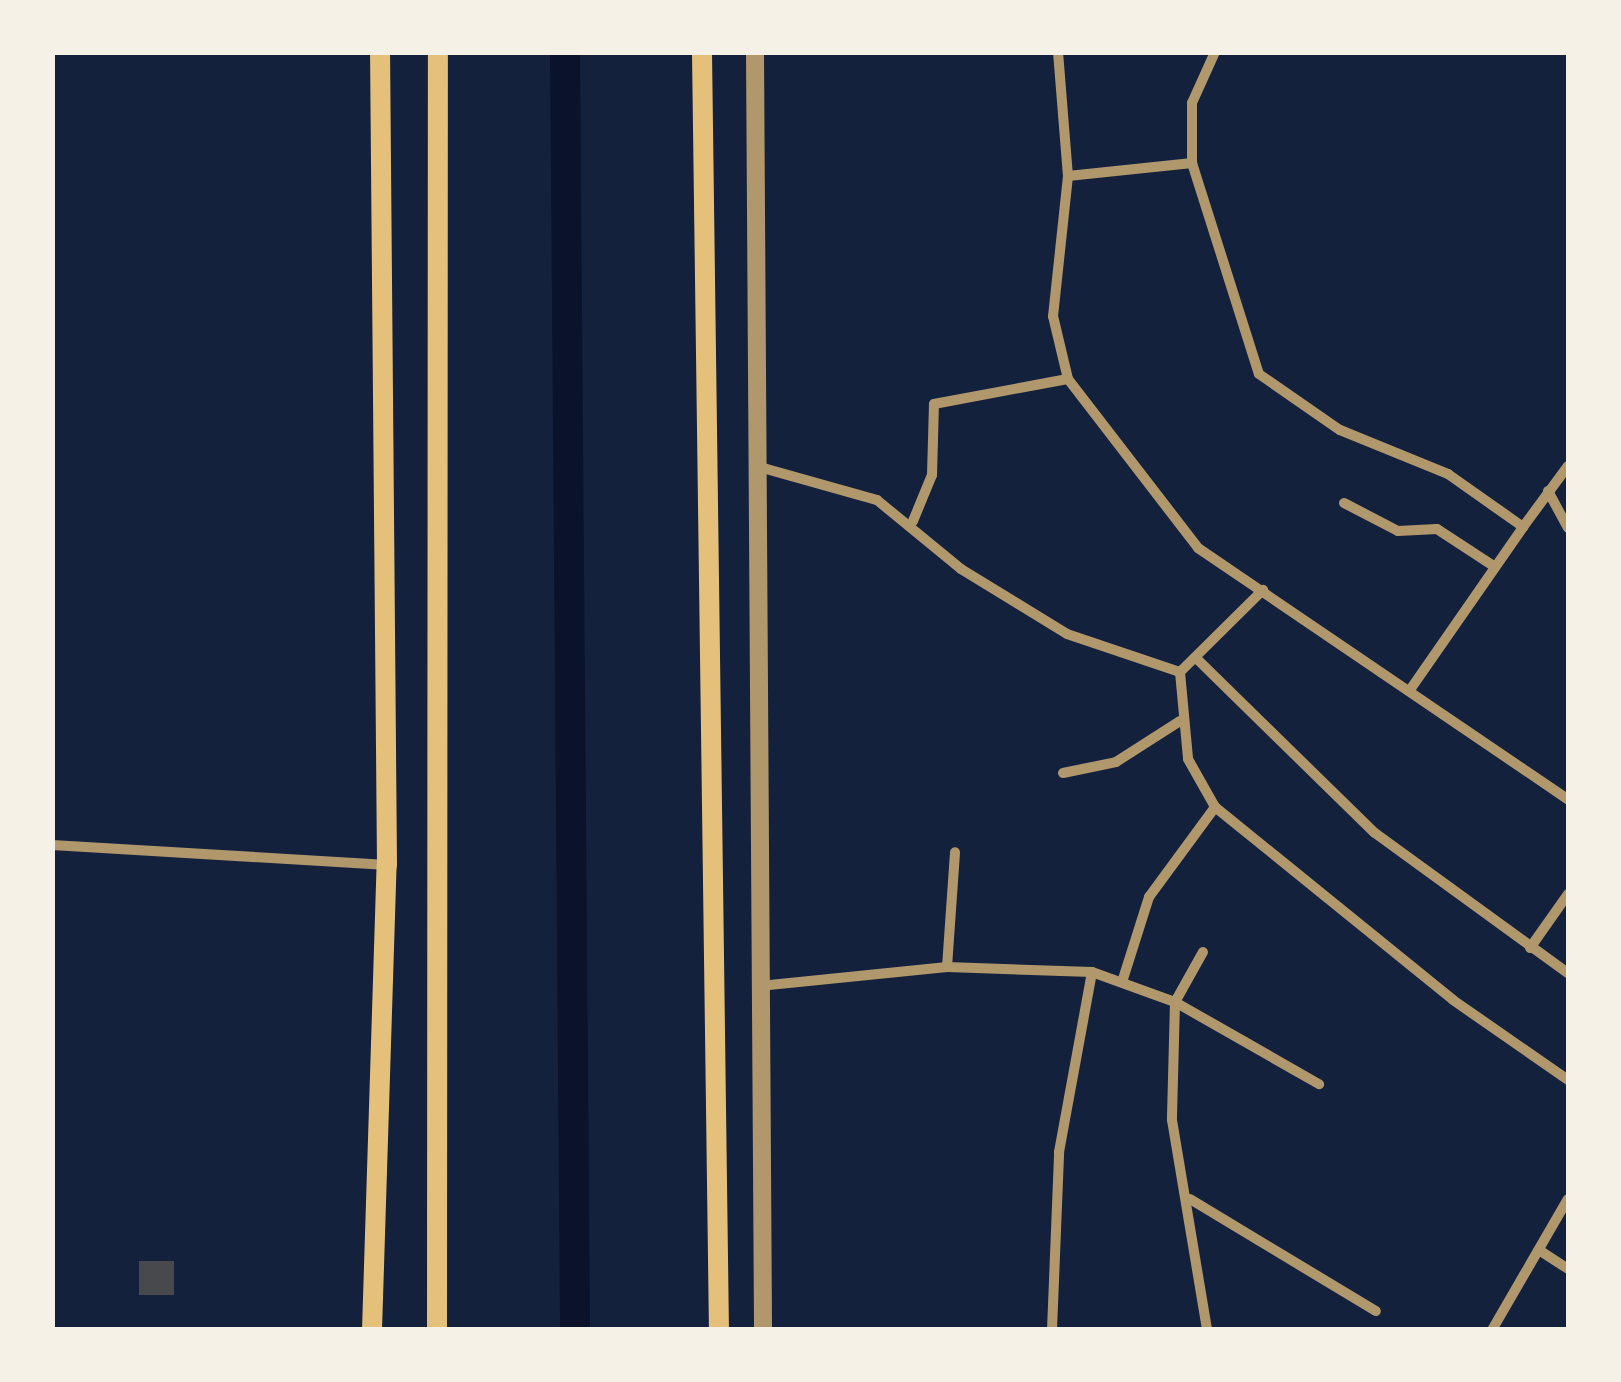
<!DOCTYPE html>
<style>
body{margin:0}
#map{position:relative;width:1621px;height:1382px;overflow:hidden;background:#14213d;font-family:"PT Sans Narrow",sans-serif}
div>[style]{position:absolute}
.canal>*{height:30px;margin:-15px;padding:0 15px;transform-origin:15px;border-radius:15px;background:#0b132b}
.building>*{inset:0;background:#48494c;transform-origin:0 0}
.minor>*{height:10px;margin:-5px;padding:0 5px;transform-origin:5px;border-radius:5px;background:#b1986c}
.tertiary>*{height:18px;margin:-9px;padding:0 9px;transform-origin:9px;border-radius:9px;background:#b1986c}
.secondary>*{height:20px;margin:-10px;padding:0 10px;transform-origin:10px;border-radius:10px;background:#e5c07b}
span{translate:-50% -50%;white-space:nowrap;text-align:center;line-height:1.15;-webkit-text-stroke:8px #f6f1e7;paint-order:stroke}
.frame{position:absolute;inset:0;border:55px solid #f6f1e7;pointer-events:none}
</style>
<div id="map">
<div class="canal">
<i style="left:565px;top:52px;width:1278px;rotate:89.55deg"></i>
</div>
<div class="building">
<i style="left:139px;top:1261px;width:35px;height:34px"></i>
</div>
<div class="minor">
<i style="left:1058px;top:52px;width:124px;rotate:85.4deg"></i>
<i style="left:1068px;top:176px;width:141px;rotate:96.1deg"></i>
<i style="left:1053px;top:316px;width:65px;rotate:76.6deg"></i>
<i style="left:1068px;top:379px;width:213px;rotate:52.4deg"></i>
<i style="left:1198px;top:548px;width:447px;rotate:34.2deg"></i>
<i style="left:1215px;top:52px;width:56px;rotate:114.3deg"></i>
<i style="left:1192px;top:103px;width:60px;rotate:90deg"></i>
<i style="left:1192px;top:163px;width:221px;rotate:72.4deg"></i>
<i style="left:1259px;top:374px;width:98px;rotate:34.7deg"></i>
<i style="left:1340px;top:430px;width:117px;rotate:22.2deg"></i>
<i style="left:1448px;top:474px;width:92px;rotate:35.2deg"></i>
<i style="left:1523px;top:527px;width:76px;rotate:-53.6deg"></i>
<i style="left:1068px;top:176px;width:125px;rotate:-6deg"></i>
<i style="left:756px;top:466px;width:126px;rotate:15.7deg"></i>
<i style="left:877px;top:500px;width:109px;rotate:39.4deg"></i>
<i style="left:961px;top:569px;width:124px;rotate:31.5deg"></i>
<i style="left:1067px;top:634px;width:119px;rotate:18.6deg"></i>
<i style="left:1180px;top:672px;width:87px;rotate:84.7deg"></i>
<i style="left:1188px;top:759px;width:55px;rotate:60.6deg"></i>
<i style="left:1215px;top:807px;width:306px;rotate:39deg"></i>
<i style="left:1453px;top:1000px;width:140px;rotate:34.8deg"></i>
<i style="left:1548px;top:491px;width:42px;rotate:61.6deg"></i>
<i style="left:1344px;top:503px;width:61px;rotate:27.4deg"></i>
<i style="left:1398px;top:531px;width:39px;rotate:-3deg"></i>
<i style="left:1437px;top:529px;width:69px;rotate:33.2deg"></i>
<i style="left:913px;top:521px;width:50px;rotate:-67.6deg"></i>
<i style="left:932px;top:475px;width:71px;rotate:-88.4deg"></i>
<i style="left:934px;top:404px;width:136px;rotate:-10.6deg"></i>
<i style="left:1196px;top:658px;width:250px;rotate:44.4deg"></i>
<i style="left:1375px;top:833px;width:238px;rotate:36deg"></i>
<i style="left:1180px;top:672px;width:117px;rotate:-44.7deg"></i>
<i style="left:1412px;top:687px;width:195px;rotate:-55.2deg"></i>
<i style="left:1063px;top:773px;width:54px;rotate:-11.7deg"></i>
<i style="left:1116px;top:762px;width:76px;rotate:-32.6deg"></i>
<i style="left:52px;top:845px;width:336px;rotate:3.4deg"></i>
<i style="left:1530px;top:948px;width:66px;rotate:-54.9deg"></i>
<i style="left:1203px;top:952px;width:57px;rotate:119.2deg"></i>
<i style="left:1175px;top:1002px;width:118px;rotate:91.5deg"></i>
<i style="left:1172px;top:1120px;width:213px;rotate:80.5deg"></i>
<i style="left:947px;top:967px;width:115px;rotate:-86deg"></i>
<i style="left:1123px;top:979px;width:86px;rotate:-72.4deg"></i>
<i style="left:1149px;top:897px;width:112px;rotate:-53.7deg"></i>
<i style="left:760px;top:986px;width:188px;rotate:-5.8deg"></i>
<i style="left:947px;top:967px;width:145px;rotate:2deg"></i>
<i style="left:1092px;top:972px;width:88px;rotate:19.9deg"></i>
<i style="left:1175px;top:1002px;width:166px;rotate:29.7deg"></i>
<i style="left:1190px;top:1199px;width:217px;rotate:31.1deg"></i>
<i style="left:1542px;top:1252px;width:31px;rotate:33deg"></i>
<i style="left:1052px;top:1330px;width:178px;rotate:-87.7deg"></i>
<i style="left:1059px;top:1152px;width:183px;rotate:-79.6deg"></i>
<i style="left:1492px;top:1330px;width:151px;rotate:-59.9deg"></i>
</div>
<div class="tertiary">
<i style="left:755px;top:52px;width:1278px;rotate:89.64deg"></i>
</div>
<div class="secondary">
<i style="left:702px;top:52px;width:1278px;rotate:89.24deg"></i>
<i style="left:372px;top:1330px;width:465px;rotate:-88.2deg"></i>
<i style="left:387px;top:865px;width:813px;rotate:-90.49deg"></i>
<i style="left:437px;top:1330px;width:1278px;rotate:-89.96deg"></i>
</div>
<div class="frame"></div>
</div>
